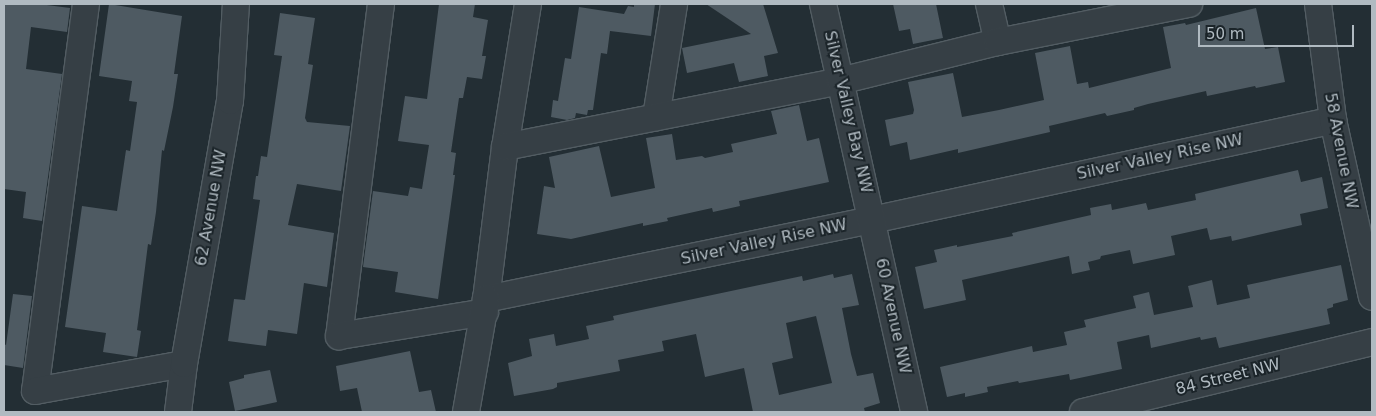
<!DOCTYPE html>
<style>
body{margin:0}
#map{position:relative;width:1376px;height:416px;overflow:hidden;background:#232e34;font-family:"DejaVu Sans",sans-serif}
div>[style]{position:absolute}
.building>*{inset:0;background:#4e5a62}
.roads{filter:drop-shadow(1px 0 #535d63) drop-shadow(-1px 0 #535d63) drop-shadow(0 1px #535d63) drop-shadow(0 -1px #535d63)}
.minor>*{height:26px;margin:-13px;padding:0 13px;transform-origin:13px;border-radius:13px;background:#363f45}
span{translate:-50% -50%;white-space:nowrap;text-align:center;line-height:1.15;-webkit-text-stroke:4px #1b2429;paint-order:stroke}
.street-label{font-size:16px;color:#b0bac1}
.frame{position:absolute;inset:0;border:5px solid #b0bac1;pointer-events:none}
.scale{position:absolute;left:1198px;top:25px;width:156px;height:22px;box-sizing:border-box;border:2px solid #b0bac1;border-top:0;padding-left:6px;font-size:15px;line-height:18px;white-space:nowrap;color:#b0bac1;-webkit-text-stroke:4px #1b2429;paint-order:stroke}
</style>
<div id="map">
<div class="building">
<i style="clip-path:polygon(4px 4px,39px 4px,70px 8px,67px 32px,31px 27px,26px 69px,62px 74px,42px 221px,23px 218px,26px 192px,4px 189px)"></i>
<i style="clip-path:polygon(109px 4px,182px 16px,174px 74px,178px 74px,173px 107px,164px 151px,162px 150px,156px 212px,151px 245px,148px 244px,139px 315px,137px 330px,141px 331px,137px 357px,103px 352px,106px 333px,65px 327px,82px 206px,117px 211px,126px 150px,130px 151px,137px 102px,129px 101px,132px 81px,99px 76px)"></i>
<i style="clip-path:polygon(439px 4px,475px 4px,473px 17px,488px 20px,482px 56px,486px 56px,482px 79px,467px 77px,463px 98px,459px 98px,451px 152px,456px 153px,453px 175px,455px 175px,438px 299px,395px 292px,398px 272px,363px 267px,373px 191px,408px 196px,410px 187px,422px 189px,429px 145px,398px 141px,405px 96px,427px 99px)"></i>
<i style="clip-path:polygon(634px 4px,655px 4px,651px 36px,610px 31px,607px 54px,601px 53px,593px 110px,588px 110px,587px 115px,576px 113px,575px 118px,567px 120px,551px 117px,553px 100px,558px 101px,565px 58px,571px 59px,579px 7px,624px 14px,628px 6px,634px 7px)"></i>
<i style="clip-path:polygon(706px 4px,763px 4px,778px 53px,764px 56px,768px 76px,739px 82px,734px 63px,687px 73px,682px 48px,751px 34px)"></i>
<i style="clip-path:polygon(893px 4px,936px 4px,943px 38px,913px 44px,910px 29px,899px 31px)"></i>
<i style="clip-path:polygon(1256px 8px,1265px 49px,1278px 47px,1285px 82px,1256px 88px,1255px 86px,1207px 96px,1206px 91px,1148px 104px,1134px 108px,1134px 110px,1107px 116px,1105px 113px,1049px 126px,1050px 132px,958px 153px,958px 149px,910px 160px,907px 142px,890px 146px,885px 120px,913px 114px,914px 110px,908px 82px,953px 73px,962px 117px,999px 110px,1044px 100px,1035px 53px,1070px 46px,1077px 84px,1088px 82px,1089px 88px,1171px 68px,1163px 27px,1185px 23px,1186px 25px)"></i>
<i style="clip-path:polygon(280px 13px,315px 18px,308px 64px,313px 65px,305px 118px,307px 122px,350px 126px,341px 191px,297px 184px,288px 225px,334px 233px,327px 287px,304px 283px,297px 334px,268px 330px,266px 346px,228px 341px,234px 299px,245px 300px,260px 200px,253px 199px,256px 176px,258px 176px,261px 156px,267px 157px,282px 56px,274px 55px)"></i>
<i style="clip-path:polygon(799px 105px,807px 141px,819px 138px,829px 182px,739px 201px,740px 206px,713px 212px,712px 208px,667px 218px,668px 221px,643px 226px,643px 223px,571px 239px,537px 234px,544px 186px,555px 188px,549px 157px,599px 146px,611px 197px,655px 188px,646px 138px,672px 134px,676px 160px,702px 156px,705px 158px,733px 152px,731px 144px,777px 134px,771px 111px)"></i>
<i style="clip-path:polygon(1298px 170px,1301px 182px,1322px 177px,1328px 208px,1300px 214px,1302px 225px,1232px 241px,1231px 236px,1210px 240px,1207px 228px,1171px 236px,1175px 255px,1133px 264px,1130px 250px,1101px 256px,1100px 259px,1088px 262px,1090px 270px,1072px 274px,1069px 256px,962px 280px,966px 300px,924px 309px,915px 267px,937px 262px,934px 250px,957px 245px,957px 247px,1013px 236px,1012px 233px,1091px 215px,1090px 208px,1111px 204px,1112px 210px,1146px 203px,1148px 210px,1196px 200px,1195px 194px)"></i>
<i style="clip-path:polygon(1341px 265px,1348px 300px,1333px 304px,1333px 307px,1327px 309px,1330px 324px,1219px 348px,1216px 337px,1201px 340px,1200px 337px,1151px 348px,1149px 335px,1117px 342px,1122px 369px,1070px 380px,1069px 374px,1019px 383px,1018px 381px,987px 387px,988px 392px,965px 397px,965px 393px,947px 397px,940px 367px,1032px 346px,1033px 352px,1067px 345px,1064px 332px,1086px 327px,1084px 320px,1136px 308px,1133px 296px,1149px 292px,1154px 315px,1193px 307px,1188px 286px,1212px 280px,1217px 305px,1250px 298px,1247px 285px)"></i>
<i style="clip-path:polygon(evenodd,833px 274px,834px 278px,852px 274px,859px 305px,842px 308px,851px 354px,857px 376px,873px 373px,880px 403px,864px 408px,865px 412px,753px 412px,744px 368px,705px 377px,696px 334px,662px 341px,664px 351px,618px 360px,620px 371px,557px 383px,557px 387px,553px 389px,514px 396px,508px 363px,532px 356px,529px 339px,554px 334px,556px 346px,589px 339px,586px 326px,614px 320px,613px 316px,802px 276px,803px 281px,833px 274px,816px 316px,832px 383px,779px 395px,772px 363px,793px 358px,786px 323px,816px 316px)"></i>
<i style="clip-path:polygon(13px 294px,32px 296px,23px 368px,4px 365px,4px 344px,6px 345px)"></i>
<i style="clip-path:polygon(410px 351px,419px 392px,431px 390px,436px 412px,362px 412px,357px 388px,340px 391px,336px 366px)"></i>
<i style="clip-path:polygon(270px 370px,277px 402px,235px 411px,229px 382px,244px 378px,244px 375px)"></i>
</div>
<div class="roads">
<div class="minor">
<i style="left:86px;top:4px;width:390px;rotate:97.5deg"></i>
<i style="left:35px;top:391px;width:151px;rotate:-10.3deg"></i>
<i style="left:381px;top:4px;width:335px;rotate:97.2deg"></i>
<i style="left:339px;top:336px;width:148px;rotate:-9.3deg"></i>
<i style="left:528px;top:4px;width:145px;rotate:99.1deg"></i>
<i style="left:505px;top:147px;width:153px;rotate:97.1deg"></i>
<i style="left:486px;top:299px;width:394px;rotate:-11.6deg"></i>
<i style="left:872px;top:220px;width:472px;rotate:-12.2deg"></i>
<i style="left:823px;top:4px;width:418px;rotate:77.4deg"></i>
<i style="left:989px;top:4px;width:39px;rotate:77deg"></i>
<i style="left:1318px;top:4px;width:117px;rotate:82.6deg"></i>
<i style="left:1333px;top:120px;width:181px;rotate:77.6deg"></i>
<i style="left:656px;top:117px;width:114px;rotate:-80.9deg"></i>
<i style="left:505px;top:147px;width:341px;rotate:-11.1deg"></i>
<i style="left:840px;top:81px;width:163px;rotate:-13.9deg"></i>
<i style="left:998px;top:42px;width:195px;rotate:-11.3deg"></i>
<i style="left:178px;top:412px;width:48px;rotate:-82.9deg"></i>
<i style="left:184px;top:364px;width:267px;rotate:-80.1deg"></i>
<i style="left:230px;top:101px;width:97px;rotate:-86.5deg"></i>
<i style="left:466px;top:412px;width:115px;rotate:-80deg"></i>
<i style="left:1083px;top:412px;width:297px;rotate:-13.6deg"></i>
</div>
</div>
<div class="street-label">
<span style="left:848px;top:112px;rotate:77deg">Silver Valley Bay NW</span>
<span style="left:1341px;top:151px;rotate:79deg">58 Avenue NW</span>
<span style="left:1160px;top:157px;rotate:-12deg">Silver Valley Rise NW</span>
<span style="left:211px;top:208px;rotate:-80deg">62 Avenue NW</span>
<span style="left:764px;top:242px;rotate:-12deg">Silver Valley Rise NW</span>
<span style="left:893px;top:316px;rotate:78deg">60 Avenue NW</span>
<span style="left:1228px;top:377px;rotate:-14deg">84 Street NW</span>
</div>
<div class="frame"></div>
<div class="scale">50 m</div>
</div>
